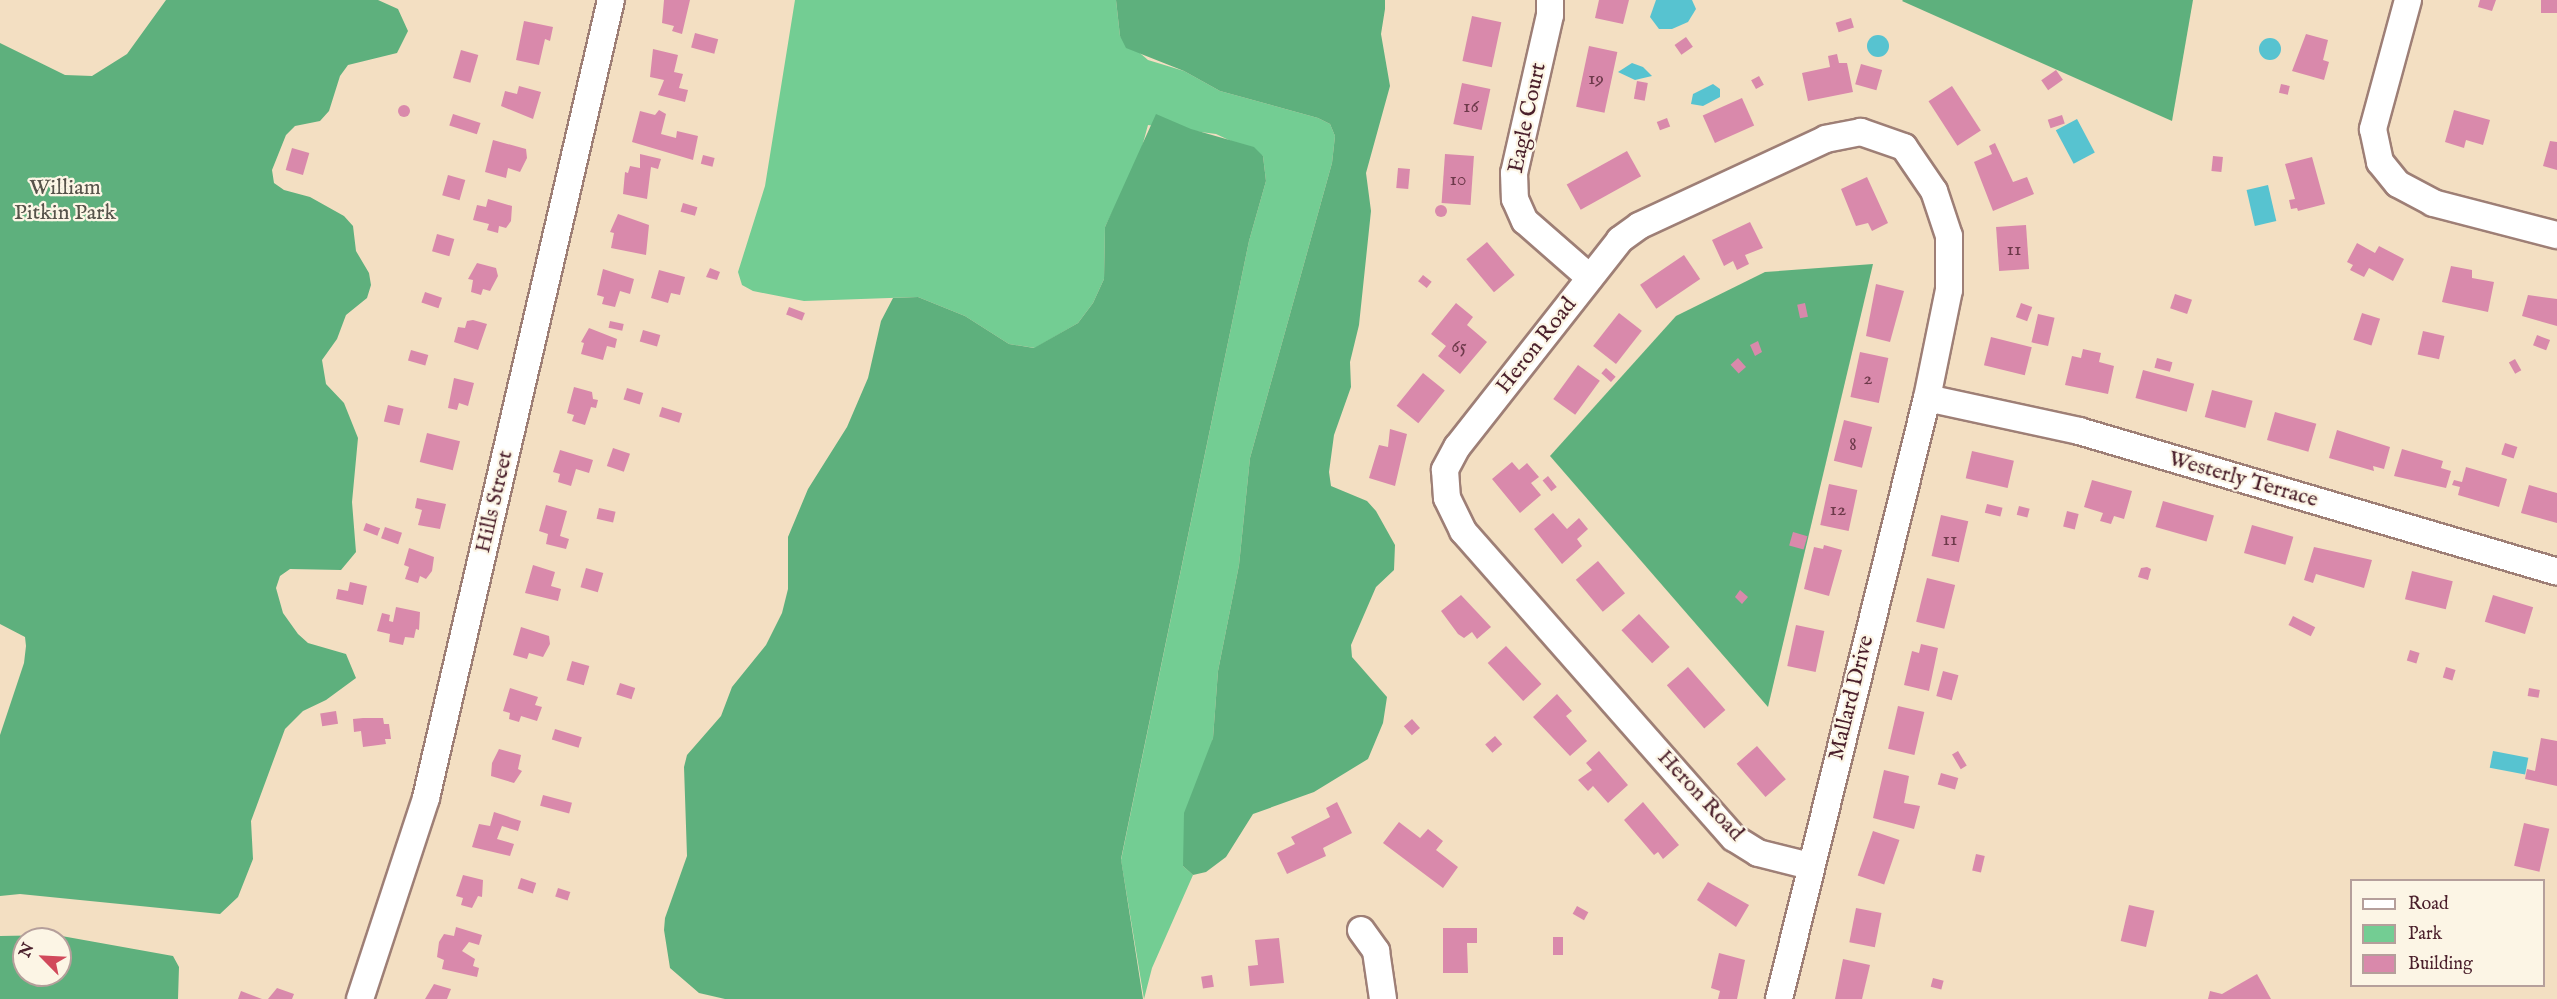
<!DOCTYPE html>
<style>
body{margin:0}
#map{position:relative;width:2557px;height:999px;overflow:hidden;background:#f3dfc2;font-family:"IM FELL English",serif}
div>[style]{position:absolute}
.green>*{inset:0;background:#73cd93}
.forest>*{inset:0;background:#5eb07d}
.water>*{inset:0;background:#57c3d0;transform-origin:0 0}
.round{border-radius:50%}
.building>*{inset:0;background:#d989ab;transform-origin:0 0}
.roads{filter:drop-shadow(2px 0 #9e7f76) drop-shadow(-2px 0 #9e7f76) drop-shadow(0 2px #9e7f76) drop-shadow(0 -2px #9e7f76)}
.minor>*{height:26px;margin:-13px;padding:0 13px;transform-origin:13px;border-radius:13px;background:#fff}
span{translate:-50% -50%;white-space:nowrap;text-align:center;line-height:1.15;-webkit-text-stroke:4.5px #fcf5e5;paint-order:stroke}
.number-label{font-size:20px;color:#6e3a4b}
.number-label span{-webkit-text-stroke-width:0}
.street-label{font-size:22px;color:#4a1f2b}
.park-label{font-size:22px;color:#56534a}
.legend{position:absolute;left:2350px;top:879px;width:195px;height:108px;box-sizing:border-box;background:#fcf5e5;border:2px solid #b59f9b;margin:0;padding:8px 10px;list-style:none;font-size:18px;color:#4a1f2b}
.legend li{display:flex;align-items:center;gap:12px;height:30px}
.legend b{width:30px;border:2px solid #b59f9b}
.north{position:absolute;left:12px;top:927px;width:60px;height:60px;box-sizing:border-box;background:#fcf5e5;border:2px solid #b59f9b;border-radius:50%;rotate:294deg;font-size:16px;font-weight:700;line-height:24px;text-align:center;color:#4a1f2b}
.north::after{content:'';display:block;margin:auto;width:21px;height:27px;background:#d1495b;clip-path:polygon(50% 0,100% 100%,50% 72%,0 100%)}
</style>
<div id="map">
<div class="green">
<i style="clip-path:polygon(795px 0,1116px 0,1120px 36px,1148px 60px,1184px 71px,1220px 91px,1318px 118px,1330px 124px,1335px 136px,1332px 163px,1250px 458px,1239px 565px,1218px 671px,1213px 738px,1183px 866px,1193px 875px,1152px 968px,1144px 999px,1121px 860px,1249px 241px,1266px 181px,1263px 156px,1216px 134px,1148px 125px,1139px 158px,1105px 227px,1104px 279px,1093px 303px,1078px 323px,1035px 348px,1009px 344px,965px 316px,918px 297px,804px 301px,753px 291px,742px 285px,738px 272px,765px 186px)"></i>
</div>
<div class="forest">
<i style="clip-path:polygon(166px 0,378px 0,398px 9px,408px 31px,397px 53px,348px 65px,340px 76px,329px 111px,320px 121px,295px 126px,286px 135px,272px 170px,274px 183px,284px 190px,310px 197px,344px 216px,353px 226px,356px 251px,369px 273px,371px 285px,367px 298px,346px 315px,337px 339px,322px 360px,326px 384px,344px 403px,358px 438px,352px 502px,356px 552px,341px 570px,290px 569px,280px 576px,276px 588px,283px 613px,298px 634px,308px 643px,346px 654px,356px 678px,326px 700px,303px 711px,285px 729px,251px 821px,253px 859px,238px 897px,220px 914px,20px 894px,0 896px,0 735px,24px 663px,26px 646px,25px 637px,0 624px,0 43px,65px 75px,92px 76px,127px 54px)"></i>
<i style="clip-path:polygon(1116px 0,1385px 0,1385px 9px,1381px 34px,1390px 86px,1366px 173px,1371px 211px,1359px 325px,1350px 362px,1351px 387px,1334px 435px,1329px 472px,1331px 486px,1367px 501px,1376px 511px,1395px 545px,1394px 570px,1376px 587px,1351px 645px,1352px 657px,1387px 697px,1383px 723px,1368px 759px,1314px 792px,1253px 814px,1226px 857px,1206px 872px,1193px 875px,1183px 866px,1184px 813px,1213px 738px,1218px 671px,1239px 565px,1250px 458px,1332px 163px,1335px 136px,1330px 124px,1318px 118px,1220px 91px,1184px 71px,1126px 48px,1120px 36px)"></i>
<i style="clip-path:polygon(2193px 0,2172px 121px,1902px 1px,1903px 0)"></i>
<i style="clip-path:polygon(1156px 114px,1191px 129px,1254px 147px,1263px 156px,1266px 181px,1249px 241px,1121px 859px,1143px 999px,725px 999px,699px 993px,670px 968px,664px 930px,665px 918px,687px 856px,684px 767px,687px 755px,721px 716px,732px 687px,766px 645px,782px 613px,788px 589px,788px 537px,808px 489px,847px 427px,868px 378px,881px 321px,893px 298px,918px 297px,965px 316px,1009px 344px,1034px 348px,1078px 323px,1093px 303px,1104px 279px,1105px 227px)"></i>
<i style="clip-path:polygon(1873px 264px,1768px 707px,1550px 456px,1676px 316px,1765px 272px)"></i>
<i style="clip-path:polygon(evenodd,56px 935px,173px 956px,179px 967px,178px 999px,0 999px,0 936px,56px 935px,24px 939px,60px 939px,60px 975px,24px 975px,24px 939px)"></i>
</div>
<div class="water">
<i style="clip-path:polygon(1656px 0,1692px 0,1696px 9px,1688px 22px,1672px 29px,1659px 29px,1650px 17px)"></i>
<i class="round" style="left:1867px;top:35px;width:22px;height:22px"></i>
<i class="round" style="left:2259px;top:38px;width:22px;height:22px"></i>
<i style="clip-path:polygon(1632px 63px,1643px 67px,1652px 76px,1635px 80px,1618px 72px)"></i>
<i style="clip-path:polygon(1713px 84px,1720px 89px,1720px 97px,1703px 106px,1691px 104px,1693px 94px)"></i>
<i style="left:2077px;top:119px;width:38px;height:24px;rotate:62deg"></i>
<i style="left:2268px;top:185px;width:37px;height:22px;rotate:77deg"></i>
<i style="left:2493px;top:751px;width:36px;height:17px;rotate:11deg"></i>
</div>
<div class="building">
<i style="clip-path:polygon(664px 0,690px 0,682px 34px,672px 31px,674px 26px,662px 23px)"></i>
<i style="clip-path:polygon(1599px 0,1629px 0,1623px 24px,1595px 18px)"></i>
<i style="clip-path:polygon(2480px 0,2496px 0,2492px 11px,2478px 7px)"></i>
<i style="left:2541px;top:0;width:16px;height:13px"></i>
<i style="left:1472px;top:16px;width:30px;height:46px;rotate:12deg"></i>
<i style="left:1851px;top:18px;width:10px;height:16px;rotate:73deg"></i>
<i style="clip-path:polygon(524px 21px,553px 27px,550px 41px,545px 39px,539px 65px,516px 60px)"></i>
<i style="left:695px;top:33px;width:24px;height:15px;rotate:15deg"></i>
<i style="clip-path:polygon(2306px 34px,2328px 40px,2323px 60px,2329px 62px,2324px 80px,2292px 71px)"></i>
<i style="left:1686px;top:37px;width:12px;height:14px;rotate:55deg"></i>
<i style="left:1589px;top:46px;width:29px;height:62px;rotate:12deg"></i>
<i style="clip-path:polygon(653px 49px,678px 55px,674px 72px,683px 74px,679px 88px,688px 90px,685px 102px,658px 95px,664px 80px,650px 77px)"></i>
<i style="left:461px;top:50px;width:18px;height:29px;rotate:16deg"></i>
<i style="clip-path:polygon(1837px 54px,1839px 63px,1847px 63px,1853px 92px,1808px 101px,1802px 73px,1830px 67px,1828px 56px)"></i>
<i style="left:1861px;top:64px;width:22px;height:21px;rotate:16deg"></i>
<i style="left:2056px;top:70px;width:12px;height:18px;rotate:55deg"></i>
<i style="left:1759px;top:76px;width:10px;height:9px;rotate:61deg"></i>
<i style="left:1637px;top:81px;width:11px;height:18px;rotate:10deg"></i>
<i style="left:1462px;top:83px;width:29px;height:42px;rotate:12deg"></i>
<i style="left:2281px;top:84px;width:9px;height:9px;rotate:13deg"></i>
<i style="clip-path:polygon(519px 86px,541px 92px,533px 119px,501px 106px,505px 91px,517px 94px)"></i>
<i style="left:1952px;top:86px;width:53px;height:28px;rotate:57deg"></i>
<i style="left:1742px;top:98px;width:30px;height:43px;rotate:66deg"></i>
<i class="round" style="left:398px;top:105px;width:12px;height:12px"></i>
<i style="clip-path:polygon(659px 110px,666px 114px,661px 134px,676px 138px,677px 131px,698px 136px,693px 160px,632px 142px,640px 111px,655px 115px)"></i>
<i style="clip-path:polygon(2454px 110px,2490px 120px,2483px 145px,2466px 140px,2464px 148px,2445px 142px)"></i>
<i style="left:453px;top:114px;width:29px;height:12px;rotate:18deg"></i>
<i style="left:2062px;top:115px;width:9px;height:15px;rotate:72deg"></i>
<i style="left:1667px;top:118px;width:9px;height:11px;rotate:69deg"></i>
<i style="clip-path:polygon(493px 140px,526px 149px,527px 158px,520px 172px,508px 168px,506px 178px,485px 172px)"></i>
<i style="clip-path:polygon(2550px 141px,2557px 142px,2557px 170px,2543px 166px)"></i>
<i style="clip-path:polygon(1995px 143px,2013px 182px,2027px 177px,2034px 194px,1993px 211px,1974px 162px,1992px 154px,1989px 146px)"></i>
<i style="left:292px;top:148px;width:18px;height:23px;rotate:16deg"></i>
<i style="left:1627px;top:151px;width:29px;height:69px;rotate:61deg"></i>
<i style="clip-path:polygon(640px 154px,661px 159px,658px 169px,651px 167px,647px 199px,623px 194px,625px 172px,628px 173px,630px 166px,640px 168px)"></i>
<i style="left:1445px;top:154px;width:29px;height:49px;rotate:4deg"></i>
<i style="left:703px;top:155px;width:12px;height:9px;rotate:14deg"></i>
<i style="left:2213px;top:156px;width:10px;height:15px;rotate:6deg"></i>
<i style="clip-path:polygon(2312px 157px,2325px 204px,2298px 211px,2297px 208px,2291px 209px,2289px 200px,2295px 199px,2285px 164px)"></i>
<i style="left:1398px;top:168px;width:12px;height:20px;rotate:5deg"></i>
<i style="left:448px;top:175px;width:18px;height:21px;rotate:16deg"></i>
<i style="clip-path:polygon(1867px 177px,1888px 223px,1872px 231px,1868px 223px,1856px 226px,1841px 189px)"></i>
<i style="clip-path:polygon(488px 199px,512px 206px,511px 221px,506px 228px,499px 226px,498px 233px,487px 230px,489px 224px,473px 220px,477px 205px,486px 207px)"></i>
<i style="left:683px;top:203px;width:15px;height:9px;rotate:16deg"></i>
<i class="round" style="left:1435px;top:205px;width:12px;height:12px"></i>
<i style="clip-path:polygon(618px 214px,649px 225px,646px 255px,611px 248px,614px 233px,610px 232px)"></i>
<i style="clip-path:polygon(1750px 222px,1763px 248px,1745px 255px,1749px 264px,1737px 270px,1733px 261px,1724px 266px,1712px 240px)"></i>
<i style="left:2026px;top:225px;width:44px;height:30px;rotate:86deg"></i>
<i style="left:437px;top:234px;width:18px;height:18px;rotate:16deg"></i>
<i style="left:1487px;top:242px;width:43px;height:27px;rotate:50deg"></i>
<i style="clip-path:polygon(2357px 243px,2375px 253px,2379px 246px,2404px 259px,2393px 281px,2369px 268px,2364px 277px,2350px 270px,2353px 265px,2347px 262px)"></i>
<i style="left:1684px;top:255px;width:29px;height:53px;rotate:56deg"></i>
<i style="clip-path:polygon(477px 263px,496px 268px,498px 276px,490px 291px,483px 289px,481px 295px,471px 292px,473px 280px,468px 279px)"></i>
<i style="clip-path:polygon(2451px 266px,2472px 270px,2472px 278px,2494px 282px,2488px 312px,2442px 302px)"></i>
<i style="clip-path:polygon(710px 268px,720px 272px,717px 280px,706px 277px)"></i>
<i style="clip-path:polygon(603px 269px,634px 279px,630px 294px,620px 291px,615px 307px,602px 304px,604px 297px,597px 295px)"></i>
<i style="clip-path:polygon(659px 270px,685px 277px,680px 295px,671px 293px,668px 303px,651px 298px)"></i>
<i style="left:1423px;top:275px;width:11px;height:8px;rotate:38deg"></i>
<i style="clip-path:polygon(1876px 284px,1904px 291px,1890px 342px,1866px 336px)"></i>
<i style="left:425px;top:292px;width:18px;height:11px;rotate:19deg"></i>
<i style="left:2175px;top:294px;width:18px;height:15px;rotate:19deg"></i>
<i style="clip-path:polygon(2528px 295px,2557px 299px,2557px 326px,2522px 316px)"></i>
<i style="clip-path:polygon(1456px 303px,1473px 317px,1467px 325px,1487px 342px,1460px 374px,1438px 356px,1446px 346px,1431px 334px)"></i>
<i style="left:1805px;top:303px;width:14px;height:8px;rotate:78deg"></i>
<i style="left:2021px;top:303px;width:12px;height:15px;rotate:20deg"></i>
<i style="left:789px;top:307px;width:17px;height:8px;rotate:21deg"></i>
<i style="left:1619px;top:313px;width:29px;height:42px;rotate:38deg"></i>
<i style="left:2362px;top:313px;width:19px;height:28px;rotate:18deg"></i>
<i style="left:2038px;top:314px;width:17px;height:29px;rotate:13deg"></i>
<i style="clip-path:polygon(473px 320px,487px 324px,478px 350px,454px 342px,458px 327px,465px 328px,467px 321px)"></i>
<i style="left:610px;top:321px;width:14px;height:7px;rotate:12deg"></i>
<i style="clip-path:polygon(589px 328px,617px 339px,615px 348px,607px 346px,603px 360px,581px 354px,584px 343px,581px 342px)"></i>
<i style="left:643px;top:330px;width:18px;height:12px;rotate:16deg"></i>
<i style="left:2423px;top:331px;width:22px;height:24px;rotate:13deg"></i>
<i style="left:2537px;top:335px;width:14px;height:11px;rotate:21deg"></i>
<i style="left:1991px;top:337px;width:42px;height:29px;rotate:14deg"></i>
<i style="clip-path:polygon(1758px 341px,1762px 352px,1755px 356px,1750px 345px)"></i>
<i style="clip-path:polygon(2083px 349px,2101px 353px,2099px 362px,2114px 366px,2108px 394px,2065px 385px,2072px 356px,2081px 358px)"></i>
<i style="left:411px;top:350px;width:18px;height:11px;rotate:16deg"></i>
<i style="left:1860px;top:352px;width:29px;height:46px;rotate:12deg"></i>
<i style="left:1738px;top:358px;width:12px;height:10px;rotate:48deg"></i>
<i style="left:2157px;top:358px;width:16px;height:10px;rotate:15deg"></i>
<i style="left:2515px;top:359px;width:13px;height:7px;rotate:61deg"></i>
<i style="left:1578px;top:365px;width:27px;height:42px;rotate:36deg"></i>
<i style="left:1606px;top:368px;width:13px;height:7px;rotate:42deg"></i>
<i style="left:2143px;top:370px;width:53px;height:29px;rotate:15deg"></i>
<i style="left:1423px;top:373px;width:28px;height:42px;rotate:39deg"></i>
<i style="clip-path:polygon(454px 378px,474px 383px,468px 406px,459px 403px,457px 410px,448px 408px)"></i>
<i style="clip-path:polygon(574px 387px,592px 392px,593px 399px,598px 400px,596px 408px,591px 407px,585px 425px,572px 421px,574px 415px,567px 413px)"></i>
<i style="left:627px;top:388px;width:17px;height:12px;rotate:17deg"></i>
<i style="left:2212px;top:390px;width:42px;height:28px;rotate:15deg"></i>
<i style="left:388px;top:405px;width:16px;height:17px;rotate:14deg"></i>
<i style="left:662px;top:407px;width:21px;height:10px;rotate:17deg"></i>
<i style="left:2275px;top:412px;width:43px;height:29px;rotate:16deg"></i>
<i style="left:1844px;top:420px;width:29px;height:42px;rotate:14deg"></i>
<i style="clip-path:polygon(1390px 429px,1407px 434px,1395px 486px,1369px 478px,1379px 445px,1388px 447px)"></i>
<i style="clip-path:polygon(2337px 430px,2390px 447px,2384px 469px,2373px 466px,2374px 471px,2329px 458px)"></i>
<i style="left:427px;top:433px;width:34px;height:30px;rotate:14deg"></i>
<i style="left:2505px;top:443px;width:13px;height:12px;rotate:18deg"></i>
<i style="left:613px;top:448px;width:18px;height:19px;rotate:19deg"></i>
<i style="clip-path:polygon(2402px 449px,2443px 461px,2441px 468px,2451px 471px,2446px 488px,2394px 476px)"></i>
<i style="clip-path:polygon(560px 450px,593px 460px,589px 473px,576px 469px,571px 486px,558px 482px,560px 474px,553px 472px)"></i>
<i style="left:1972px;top:451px;width:43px;height:28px;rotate:13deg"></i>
<i style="clip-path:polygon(1512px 462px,1519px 470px,1527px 463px,1539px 477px,1531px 483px,1541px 495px,1520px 513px,1492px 479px)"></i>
<i style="clip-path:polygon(2466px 467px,2507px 479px,2499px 507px,2458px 495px,2460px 487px,2452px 485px,2454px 480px,2462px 482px)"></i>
<i style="left:1548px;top:476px;width:14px;height:7px;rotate:51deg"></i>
<i style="clip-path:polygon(2092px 480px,2132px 491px,2124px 519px,2114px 516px,2111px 524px,2100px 521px,2103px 513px,2084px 507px)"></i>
<i style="left:1829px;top:484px;width:29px;height:42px;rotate:12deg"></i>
<i style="clip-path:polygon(2529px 485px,2557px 493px,2557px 523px,2521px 513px)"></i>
<i style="clip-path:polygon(417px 498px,446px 504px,440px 529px,418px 525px,422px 510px,415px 508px)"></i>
<i style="left:2163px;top:501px;width:53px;height:27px;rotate:16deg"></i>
<i style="left:1987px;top:504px;width:16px;height:9px;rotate:14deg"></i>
<i style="clip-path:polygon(546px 505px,567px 511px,560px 536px,569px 539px,566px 549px,546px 544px,548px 534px,539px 531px)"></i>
<i style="left:2019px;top:506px;width:11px;height:9px;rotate:15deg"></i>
<i style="left:599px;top:508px;width:17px;height:11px;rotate:13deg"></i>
<i style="left:2067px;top:511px;width:12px;height:16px;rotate:14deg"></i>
<i style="clip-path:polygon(1553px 513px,1567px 529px,1579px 518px,1588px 529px,1577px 539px,1582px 546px,1562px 564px,1534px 529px)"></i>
<i style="left:1941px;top:515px;width:28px;height:42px;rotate:13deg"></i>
<i style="left:366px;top:523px;width:15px;height:8px;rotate:20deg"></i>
<i style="left:2252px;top:525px;width:43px;height:29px;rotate:16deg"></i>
<i style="left:385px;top:527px;width:18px;height:12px;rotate:19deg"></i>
<i style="left:1793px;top:532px;width:15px;height:14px;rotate:16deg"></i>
<i style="clip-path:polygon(1824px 545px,1842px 550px,1829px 596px,1804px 589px,1814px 547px,1823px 549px)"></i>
<i style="clip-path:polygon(2314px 547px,2372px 560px,2364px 588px,2316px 574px,2313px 583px,2304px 580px)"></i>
<i style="clip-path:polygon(409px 548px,434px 557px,432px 571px,426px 579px,420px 576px,418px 583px,405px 579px,409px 567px,404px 565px)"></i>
<i style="left:1598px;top:561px;width:42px;height:29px;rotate:50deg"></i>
<i style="clip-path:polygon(533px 565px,555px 572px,551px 586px,561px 589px,558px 601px,525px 593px)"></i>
<i style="clip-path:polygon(2147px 567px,2151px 569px,2148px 580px,2138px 577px,2141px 568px)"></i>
<i style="left:586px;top:568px;width:18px;height:20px;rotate:16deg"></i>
<i style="left:2412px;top:571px;width:42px;height:29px;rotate:14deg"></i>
<i style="left:1927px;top:578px;width:29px;height:45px;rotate:14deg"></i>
<i style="clip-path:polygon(350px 582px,367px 586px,363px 605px,336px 599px,338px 589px,348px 591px)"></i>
<i style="clip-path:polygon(1740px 590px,1748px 597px,1742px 604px,1735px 597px)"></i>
<i style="clip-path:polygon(1461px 595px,1491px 627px,1477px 639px,1472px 632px,1464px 638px,1458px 634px,1441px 611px)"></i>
<i style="left:2493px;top:595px;width:42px;height:28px;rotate:17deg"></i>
<i style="clip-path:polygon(396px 607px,420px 612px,419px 630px,416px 629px,414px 638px,405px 637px,403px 645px,389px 642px,390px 634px,377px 631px,382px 613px,390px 615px,389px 621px,393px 622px)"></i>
<i style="left:1639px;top:614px;width:45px;height:24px;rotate:47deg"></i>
<i style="left:2293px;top:616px;width:25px;height:10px;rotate:27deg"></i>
<i style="left:1796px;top:625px;width:29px;height:42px;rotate:12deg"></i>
<i style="clip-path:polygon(521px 627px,549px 636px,550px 644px,543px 657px,529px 653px,527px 659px,513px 655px)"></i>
<i style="clip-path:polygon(1921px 644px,1938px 648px,1929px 691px,1904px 685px,1912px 651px,1919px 653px)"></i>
<i style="left:1506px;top:646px;width:52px;height:25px;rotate:47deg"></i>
<i style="left:2410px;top:650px;width:10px;height:11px;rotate:17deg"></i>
<i style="left:572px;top:661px;width:18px;height:20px;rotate:16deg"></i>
<i style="left:1688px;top:667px;width:57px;height:28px;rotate:49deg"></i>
<i style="left:2446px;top:667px;width:10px;height:11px;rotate:17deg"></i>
<i style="left:1943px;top:671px;width:16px;height:26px;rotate:15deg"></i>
<i style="left:620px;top:683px;width:16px;height:12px;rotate:18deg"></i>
<i style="clip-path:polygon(510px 688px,538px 697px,535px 705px,542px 707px,537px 721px,521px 716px,519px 722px,509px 719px,510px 713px,503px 711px)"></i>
<i style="left:2529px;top:688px;width:11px;height:8px;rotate:10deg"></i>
<i style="clip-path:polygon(1557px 694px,1572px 711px,1566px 716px,1587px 741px,1570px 756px,1533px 717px)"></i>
<i style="left:1898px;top:706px;width:27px;height:44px;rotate:13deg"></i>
<i style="left:336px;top:711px;width:13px;height:16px;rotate:81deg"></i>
<i style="clip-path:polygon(363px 718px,383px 718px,384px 724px,389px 724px,391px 739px,385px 739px,386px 744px,363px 747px,361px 731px,354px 732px,353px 719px)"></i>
<i style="left:1412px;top:719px;width:12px;height:11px;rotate:48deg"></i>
<i style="left:555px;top:729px;width:28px;height:11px;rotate:17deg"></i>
<i style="left:1495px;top:736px;width:11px;height:13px;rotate:49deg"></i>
<i style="clip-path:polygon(2541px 738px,2557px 741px,2557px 786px,2525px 779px,2527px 769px,2535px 771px)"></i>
<i style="left:1757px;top:746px;width:44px;height:27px;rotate:49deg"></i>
<i style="clip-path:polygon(499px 749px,521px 755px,518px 769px,522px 771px,514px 783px,491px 776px,492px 763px)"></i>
<i style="clip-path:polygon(1599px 751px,1628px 785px,1608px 803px,1593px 786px,1588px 791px,1578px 780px,1592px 770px,1586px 763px)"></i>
<i style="left:1958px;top:751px;width:17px;height:7px;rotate:59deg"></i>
<i style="clip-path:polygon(1884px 770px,1909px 776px,1904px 803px,1920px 806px,1914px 829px,1873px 818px)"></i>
<i style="left:1941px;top:773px;width:18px;height:12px;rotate:16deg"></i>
<i style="left:543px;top:795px;width:30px;height:11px;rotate:15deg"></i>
<i style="clip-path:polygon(1337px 802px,1352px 833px,1323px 848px,1326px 856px,1287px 874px,1277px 853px,1295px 844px,1291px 837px,1330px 817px,1326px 808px)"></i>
<i style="clip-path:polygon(1643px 802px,1679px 845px,1663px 859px,1658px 852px,1654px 855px,1624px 820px)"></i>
<i style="clip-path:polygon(494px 812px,521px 821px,518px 831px,502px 826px,497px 839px,514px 844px,510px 856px,472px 847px,479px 824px,490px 826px)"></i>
<i style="clip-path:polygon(1399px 822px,1420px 838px,1428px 829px,1443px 841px,1436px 850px,1458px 867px,1443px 888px,1383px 843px)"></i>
<i style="left:2524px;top:823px;width:26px;height:44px;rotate:13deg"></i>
<i style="left:1873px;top:831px;width:28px;height:47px;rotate:19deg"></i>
<i style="left:1976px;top:854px;width:9px;height:17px;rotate:13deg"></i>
<i style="clip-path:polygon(463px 875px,483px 880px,482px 897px,478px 896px,472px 908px,461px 905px,463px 898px,456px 896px)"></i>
<i style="left:521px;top:878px;width:16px;height:11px;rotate:18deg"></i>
<i style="clip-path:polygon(1708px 882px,1749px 905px,1736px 927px,1697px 900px)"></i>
<i style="left:558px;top:888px;width:13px;height:9px;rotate:18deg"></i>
<i style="left:2129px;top:905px;width:26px;height:37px;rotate:13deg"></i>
<i style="left:1577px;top:906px;width:13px;height:9px;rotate:29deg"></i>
<i style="left:1856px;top:908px;width:26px;height:35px;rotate:11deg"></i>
<i style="clip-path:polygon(456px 927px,482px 935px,479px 945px,469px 942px,462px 951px,475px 959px,473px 966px,479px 968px,477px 977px,442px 969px,444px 960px,437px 957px,439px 942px,444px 934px,454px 936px)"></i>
<i style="clip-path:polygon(1443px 928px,1477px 928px,1477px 943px,1467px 943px,1468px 973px,1443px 973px)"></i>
<i style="left:1553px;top:937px;width:10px;height:18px"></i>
<i style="clip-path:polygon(1279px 938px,1284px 983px,1250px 986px,1248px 966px,1258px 965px,1255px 940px)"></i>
<i style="clip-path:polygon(1719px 953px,1745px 960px,1737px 999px,1718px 999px,1720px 991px,1711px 988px)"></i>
<i style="clip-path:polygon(1843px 959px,1870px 965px,1862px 999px,1835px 999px)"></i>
<i style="clip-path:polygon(2257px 974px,2271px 999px,2208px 999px,2210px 991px,2222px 994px)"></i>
<i style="left:1212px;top:975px;width:12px;height:11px;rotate:81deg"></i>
<i style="left:1933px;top:978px;width:11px;height:9px;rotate:15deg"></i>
<i style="clip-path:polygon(434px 984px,451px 989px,447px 999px,425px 999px)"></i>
<i style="clip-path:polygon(277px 988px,294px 994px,292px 999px,268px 999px)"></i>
<i style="clip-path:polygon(241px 991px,262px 999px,238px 999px)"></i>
</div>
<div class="roads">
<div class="minor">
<i style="left:1550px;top:0;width:15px;rotate:90deg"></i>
<i style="left:1550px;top:15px;width:162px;rotate:102.8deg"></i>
<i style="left:1514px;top:173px;width:26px;rotate:88deg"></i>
<i style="left:1515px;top:199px;width:24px;rotate:66deg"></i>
<i style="left:1525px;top:221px;width:86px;rotate:41.2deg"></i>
<i style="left:2408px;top:0;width:134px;rotate:105.2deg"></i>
<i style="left:2373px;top:129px;width:34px;rotate:78deg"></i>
<i style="left:2380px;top:162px;width:28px;rotate:51deg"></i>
<i style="left:2398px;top:184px;width:40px;rotate:28deg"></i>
<i style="left:2433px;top:203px;width:128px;rotate:14.5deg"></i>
<i style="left:1927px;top:398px;width:156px;rotate:12.2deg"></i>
<i style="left:2079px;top:431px;width:498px;rotate:16.4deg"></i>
<i style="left:1361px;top:930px;width:26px;rotate:54deg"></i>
<i style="left:1376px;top:951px;width:49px;rotate:81.7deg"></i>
<i style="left:360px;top:999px;width:212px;rotate:-71.8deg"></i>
<i style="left:426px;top:798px;width:819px;rotate:-76.95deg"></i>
<i style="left:1779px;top:999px;width:619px;rotate:-76.17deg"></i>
<i style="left:1927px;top:398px;width:110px;rotate:-78.5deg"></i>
<i style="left:1949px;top:290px;width:54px;rotate:-90deg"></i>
<i style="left:1949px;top:236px;width:47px;rotate:-108.4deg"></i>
<i style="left:1934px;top:191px;width:53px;rotate:-124.3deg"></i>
<i style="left:1904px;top:147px;width:46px;rotate:-160.8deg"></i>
<i style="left:1861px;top:132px;width:36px;rotate:169deg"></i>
<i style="left:1826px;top:139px;width:206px;rotate:155.1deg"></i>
<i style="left:1639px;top:226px;width:24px;rotate:144deg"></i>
<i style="left:1620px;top:240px;width:263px;rotate:128.2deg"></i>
<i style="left:1457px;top:447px;width:26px;rotate:118deg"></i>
<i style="left:1445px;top:470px;width:28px;rotate:86deg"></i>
<i style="left:1447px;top:498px;width:37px;rotate:64deg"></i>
<i style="left:1463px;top:531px;width:409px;rotate:48.6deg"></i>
<i style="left:1734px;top:838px;width:28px;rotate:32deg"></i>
<i style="left:1758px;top:853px;width:54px;rotate:14deg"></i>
</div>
</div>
<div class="number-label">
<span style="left:1596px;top:78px">19</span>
<span style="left:1471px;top:106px">16</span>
<span style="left:1458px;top:179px">10</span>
<span style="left:2014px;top:249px">11</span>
<span style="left:1459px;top:346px">65</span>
<span style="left:1868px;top:378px">2</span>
<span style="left:1853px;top:444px">8</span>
<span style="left:1838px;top:509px">12</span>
<span style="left:1950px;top:539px">11</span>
</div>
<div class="street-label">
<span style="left:1528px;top:118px;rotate:-78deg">Eagle Court</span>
<span style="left:1537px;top:346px;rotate:-52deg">Heron Road</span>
<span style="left:2243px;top:480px;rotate:16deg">Westerly Terrace</span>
<span style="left:495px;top:502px;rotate:-77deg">Hills Street</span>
<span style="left:1852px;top:698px;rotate:-76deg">Mallard Drive</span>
<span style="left:1700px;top:796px;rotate:47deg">Heron Road</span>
</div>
<div class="park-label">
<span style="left:65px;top:201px">William<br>Pitkin Park</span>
</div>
<ul class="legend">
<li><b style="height:8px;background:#fff"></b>Road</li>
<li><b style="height:16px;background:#73cd93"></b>Park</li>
<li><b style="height:16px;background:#d989ab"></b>Building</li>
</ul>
<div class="north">N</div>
</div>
